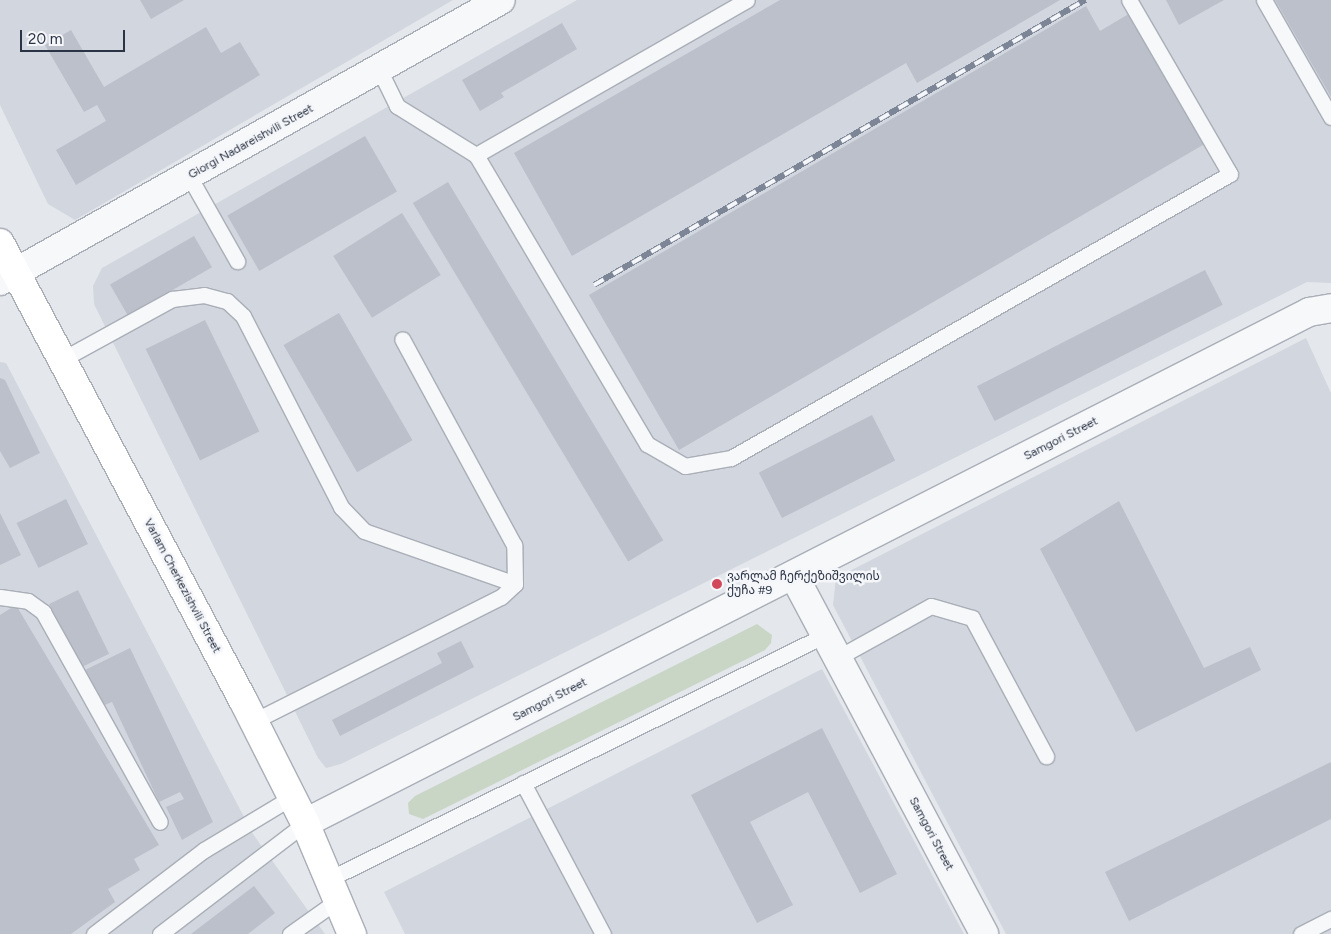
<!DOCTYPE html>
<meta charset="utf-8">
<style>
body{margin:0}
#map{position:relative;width:1331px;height:934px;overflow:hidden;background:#e4e7ec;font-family:Figtree,"Noto Sans Georgian",sans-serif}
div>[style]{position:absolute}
.built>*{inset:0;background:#d2d6de}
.green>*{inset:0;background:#c9d6c5}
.building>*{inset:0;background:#bbc0ca;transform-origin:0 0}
.roads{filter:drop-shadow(1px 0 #a9aeb7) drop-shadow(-1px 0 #a9aeb7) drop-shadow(0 1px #a9aeb7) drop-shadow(0 -1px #a9aeb7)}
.lane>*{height:15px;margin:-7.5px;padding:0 7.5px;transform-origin:7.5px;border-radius:7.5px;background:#f7f8fa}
.street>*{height:28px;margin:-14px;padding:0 14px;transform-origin:14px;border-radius:14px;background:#f7f8fa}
.secondary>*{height:28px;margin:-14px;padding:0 14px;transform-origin:14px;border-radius:14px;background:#fff}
.rail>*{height:5.5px;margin-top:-2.75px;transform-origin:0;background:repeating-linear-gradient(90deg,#f4f6f9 0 11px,#7d8696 0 22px);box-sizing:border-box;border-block:1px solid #7d8696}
.dots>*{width:14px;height:14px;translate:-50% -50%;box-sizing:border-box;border:2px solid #f4f6f9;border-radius:50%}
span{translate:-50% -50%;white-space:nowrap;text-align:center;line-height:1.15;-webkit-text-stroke:5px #f4f6f9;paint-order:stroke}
.street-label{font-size:12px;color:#2b3445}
.poi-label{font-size:12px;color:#2b3445}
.left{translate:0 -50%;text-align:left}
.scale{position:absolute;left:20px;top:30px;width:105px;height:22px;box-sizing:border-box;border:2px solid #2b3445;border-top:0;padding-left:6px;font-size:15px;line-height:18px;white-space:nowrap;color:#2b3445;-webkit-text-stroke:4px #f4f6f9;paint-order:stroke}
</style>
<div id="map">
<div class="built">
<i style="clip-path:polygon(0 0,453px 0,75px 220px,48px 204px,0 105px)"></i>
<i style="clip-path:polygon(577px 0,1331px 0,1331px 283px,1307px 282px,341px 764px,326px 768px,318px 758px,94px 304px,93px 286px,102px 268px)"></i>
<i style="clip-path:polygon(1306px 338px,1331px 393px,1331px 934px,1006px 934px,833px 605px,836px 578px)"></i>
<i style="clip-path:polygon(0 362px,6px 363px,253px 834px,325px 934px,0 934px)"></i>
<i style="clip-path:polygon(822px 669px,964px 934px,405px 934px,384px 892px)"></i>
</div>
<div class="green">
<i style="clip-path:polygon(757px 624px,772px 635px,771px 643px,765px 650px,423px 819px,409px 814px,408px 803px,415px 796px)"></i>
</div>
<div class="building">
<i style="clip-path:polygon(140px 0,184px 0,151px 19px)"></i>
<i style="clip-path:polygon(780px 0,1060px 0,917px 83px,906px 63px,572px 256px,514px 153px)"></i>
<i style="clip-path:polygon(1166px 0,1224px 0,1179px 25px)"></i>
<i style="clip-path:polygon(1275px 0,1331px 0,1331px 97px)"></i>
<i style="clip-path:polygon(1086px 6px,1100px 31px,1132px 12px,1208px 142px,679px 450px,589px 295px)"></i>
<i style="clip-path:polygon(562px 23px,577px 49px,501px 93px,504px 97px,480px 111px,462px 80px)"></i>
<i style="clip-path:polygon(206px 27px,221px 53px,240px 42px,260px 75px,76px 185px,56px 150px,106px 121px,97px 105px,84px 112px,45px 45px,71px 30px,104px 87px)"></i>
<i style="left:365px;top:136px;width:64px;height:159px;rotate:60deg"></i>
<i style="left:448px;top:182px;width:418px;height:41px;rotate:59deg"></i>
<i style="left:402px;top:213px;width:73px;height:81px;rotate:58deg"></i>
<i style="left:194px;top:236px;width:36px;height:97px;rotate:60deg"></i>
<i style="left:1205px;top:270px;width:39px;height:256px;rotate:63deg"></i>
<i style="left:339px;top:313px;width:147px;height:64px;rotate:60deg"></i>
<i style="left:205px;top:320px;width:124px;height:66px;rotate:64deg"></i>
<i style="clip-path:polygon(0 378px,5px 380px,40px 453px,10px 468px,0 451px)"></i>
<i style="left:872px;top:415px;width:51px;height:127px;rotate:63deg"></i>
<i style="left:66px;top:499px;width:50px;height:55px;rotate:64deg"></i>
<i style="clip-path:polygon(1119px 501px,1204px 668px,1250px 647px,1261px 670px,1136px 732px,1040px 549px)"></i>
<i style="clip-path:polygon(0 513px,21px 555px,0 565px)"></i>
<i style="left:78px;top:590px;width:71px;height:32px;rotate:64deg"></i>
<i style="clip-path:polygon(16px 605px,159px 845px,134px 859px,140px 870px,108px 889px,115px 902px,71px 934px,0 934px,0 615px)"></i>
<i style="clip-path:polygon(461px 641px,474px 667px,340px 736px,332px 720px,442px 663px,437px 653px)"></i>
<i style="clip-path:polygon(130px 648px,213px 822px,182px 840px,166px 807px,184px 799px,180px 792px,159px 802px,112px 702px,100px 707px,83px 671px)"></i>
<i style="clip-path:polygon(822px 728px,897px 874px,860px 893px,808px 792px,750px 822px,793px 905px,757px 923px,691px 795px)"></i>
<i style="clip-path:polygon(1331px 762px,1331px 819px,1129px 921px,1105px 872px)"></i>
<i style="clip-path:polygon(254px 886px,275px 913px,248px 934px,191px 934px)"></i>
</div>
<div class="roads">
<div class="lane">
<i style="left:1264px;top:0;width:135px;rotate:60.2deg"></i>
<i style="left:380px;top:71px;width:39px;rotate:64deg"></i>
<i style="left:397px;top:106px;width:93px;rotate:31.8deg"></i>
<i style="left:476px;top:155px;width:336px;rotate:59.4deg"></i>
<i style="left:647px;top:444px;width:44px;rotate:30.1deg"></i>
<i style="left:685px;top:466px;width:47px;rotate:-9.9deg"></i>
<i style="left:731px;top:458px;width:574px;rotate:-29.65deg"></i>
<i style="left:1230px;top:174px;width:201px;rotate:-120.1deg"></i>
<i style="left:476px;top:155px;width:312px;rotate:-29.8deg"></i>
<i style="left:189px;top:176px;width:98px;rotate:60.5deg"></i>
<i style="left:61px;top:360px;width:127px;rotate:-28.8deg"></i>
<i style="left:172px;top:299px;width:32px;rotate:-7deg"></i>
<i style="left:204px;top:295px;width:24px;rotate:15deg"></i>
<i style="left:227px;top:301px;width:22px;rotate:43deg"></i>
<i style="left:243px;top:316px;width:215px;rotate:62.8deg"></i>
<i style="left:341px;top:507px;width:33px;rotate:46deg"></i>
<i style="left:364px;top:531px;width:160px;rotate:19.3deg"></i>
<i style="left:0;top:597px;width:28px;rotate:8deg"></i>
<i style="left:28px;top:601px;width:19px;rotate:36deg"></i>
<i style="left:43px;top:612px;width:240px;rotate:60.9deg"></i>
<i style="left:837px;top:658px;width:107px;rotate:-29deg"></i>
<i style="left:931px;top:606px;width:43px;rotate:16.3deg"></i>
<i style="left:972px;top:618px;width:157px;rotate:61.8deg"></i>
<i style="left:254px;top:721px;width:276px;rotate:-26.7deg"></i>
<i style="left:501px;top:597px;width:19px;rotate:-43deg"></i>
<i style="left:515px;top:584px;width:39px;rotate:-91deg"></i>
<i style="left:514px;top:545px;width:234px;rotate:-118.5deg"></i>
<i style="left:523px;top:783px;width:171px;rotate:62.1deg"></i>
<i style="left:329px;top:879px;width:553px;rotate:-26.19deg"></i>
<i style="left:94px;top:934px;width:138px;rotate:-37.4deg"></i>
<i style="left:204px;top:850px;width:103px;rotate:-31.1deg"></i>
<i style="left:160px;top:934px;width:183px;rotate:-37.4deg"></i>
<i style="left:290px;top:934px;width:59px;rotate:-35.3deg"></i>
<i style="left:1301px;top:934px;width:34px;rotate:-27deg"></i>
</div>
<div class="street">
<i style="left:0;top:281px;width:574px;rotate:-29.29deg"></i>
<i style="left:794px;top:576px;width:405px;rotate:62deg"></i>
<i style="left:305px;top:823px;width:1127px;rotate:-26.97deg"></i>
<i style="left:1309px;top:312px;width:22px;rotate:-10deg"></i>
</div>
<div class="secondary">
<i style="left:0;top:243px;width:520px;rotate:62.01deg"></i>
<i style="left:244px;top:702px;width:136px;rotate:63.2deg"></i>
<i style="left:305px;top:823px;width:121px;rotate:67.1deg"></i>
</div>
</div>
<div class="rail">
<i style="left:594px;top:285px;width:568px;rotate:-30.13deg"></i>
</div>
<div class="dots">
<i style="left:717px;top:584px;background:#d1495b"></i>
</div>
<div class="street-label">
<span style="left:251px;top:142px;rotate:-29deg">Giorgi Nadareishvili Street</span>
<span style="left:1061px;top:439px;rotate:-27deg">Samgori Street</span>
<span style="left:182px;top:586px;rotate:62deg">Varlam Cherkezishvili Street</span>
<span style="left:550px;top:700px;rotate:-27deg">Samgori Street</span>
<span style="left:931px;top:834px;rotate:62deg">Samgori Street</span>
</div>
<div class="poi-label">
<span class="left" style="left:727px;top:584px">ვარლამ ჩერქეზიშვილის<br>ქუჩა #9</span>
</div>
<div class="scale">20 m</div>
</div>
